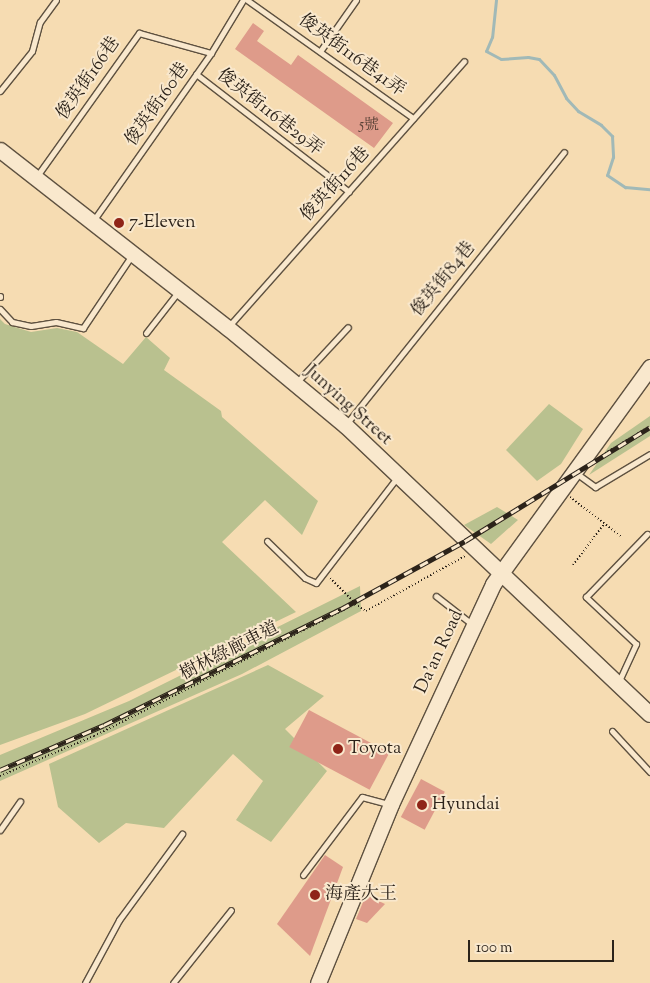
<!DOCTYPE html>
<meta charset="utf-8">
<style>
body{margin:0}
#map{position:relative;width:650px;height:983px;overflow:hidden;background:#f6dcb2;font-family:"Sorts Mill Goudy","Noto Serif TC",serif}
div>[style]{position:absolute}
.green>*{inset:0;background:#b9c18f}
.stream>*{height:3px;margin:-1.5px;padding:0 1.5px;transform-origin:1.5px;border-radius:1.5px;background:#a1b9b7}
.building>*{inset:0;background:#de9b8a;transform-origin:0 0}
.path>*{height:2px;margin-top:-1px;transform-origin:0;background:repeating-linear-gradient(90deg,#2c231a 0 1px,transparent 0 3.5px)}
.roads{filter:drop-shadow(1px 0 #5e5140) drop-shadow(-1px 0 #5e5140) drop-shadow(0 1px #5e5140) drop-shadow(0 -1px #5e5140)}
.lane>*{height:5px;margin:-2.5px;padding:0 2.5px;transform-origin:2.5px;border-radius:2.5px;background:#f9e8cd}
.secondary>*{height:15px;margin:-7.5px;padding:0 7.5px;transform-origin:7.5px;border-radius:7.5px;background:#f9e8cd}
.rail>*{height:5px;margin-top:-2.5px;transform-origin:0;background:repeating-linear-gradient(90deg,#f9e8cd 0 9px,#2c231a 0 18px);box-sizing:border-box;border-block:1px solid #2c231a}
.dots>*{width:14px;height:14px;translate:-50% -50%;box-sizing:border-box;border:2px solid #f9e8cd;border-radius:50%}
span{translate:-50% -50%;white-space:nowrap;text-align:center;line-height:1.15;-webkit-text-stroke:4px #f9e8cd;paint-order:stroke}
.number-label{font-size:15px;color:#584136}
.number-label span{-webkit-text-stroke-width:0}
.street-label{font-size:18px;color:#2c231a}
.poi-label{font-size:18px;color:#2c231a}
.left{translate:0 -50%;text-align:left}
.scale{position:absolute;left:468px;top:940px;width:146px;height:22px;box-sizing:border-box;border:2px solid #2c231a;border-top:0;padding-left:6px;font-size:15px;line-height:18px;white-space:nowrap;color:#2c231a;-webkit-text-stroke:4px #f9e8cd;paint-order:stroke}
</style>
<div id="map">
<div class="green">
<i style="clip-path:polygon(0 319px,5px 324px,31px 332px,57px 328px,77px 332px,123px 364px,146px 337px,170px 358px,164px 370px,221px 411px,222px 417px,318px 501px,302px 535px,265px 500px,222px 542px,296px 612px,85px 714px,0 745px)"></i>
<i style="clip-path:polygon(549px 404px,583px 429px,561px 464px,537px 481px,506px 450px)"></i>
<i style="clip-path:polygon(650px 416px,650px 436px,589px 475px,611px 443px)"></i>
<i style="clip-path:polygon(497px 507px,518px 520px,491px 544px,464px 525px)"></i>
<i style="clip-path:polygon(360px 586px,361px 611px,242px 674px,0 781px,0 755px,129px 701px)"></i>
<i style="clip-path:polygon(268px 665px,324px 696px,285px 729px,327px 771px,271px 842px,236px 820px,263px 781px,233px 754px,164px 828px,126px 823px,99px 843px,58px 807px,49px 764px)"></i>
</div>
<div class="stream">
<i style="left:496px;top:0;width:37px;rotate:96deg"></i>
<i style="left:492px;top:37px;width:15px;rotate:113deg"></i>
<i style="left:486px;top:51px;width:17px;rotate:28deg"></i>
<i style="left:501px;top:59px;width:27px;rotate:-4deg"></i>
<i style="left:528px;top:57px;width:11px;rotate:10deg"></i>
<i style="left:539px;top:59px;width:22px;rotate:47deg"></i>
<i style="left:554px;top:75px;width:26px;rotate:62deg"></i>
<i style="left:566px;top:98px;width:18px;rotate:47deg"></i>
<i style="left:578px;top:111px;width:27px;rotate:31deg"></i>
<i style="left:601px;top:125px;width:16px;rotate:45deg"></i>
<i style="left:612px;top:136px;width:21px;rotate:87deg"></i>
<i style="left:613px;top:157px;width:19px;rotate:108deg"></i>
<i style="left:607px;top:175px;width:22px;rotate:34deg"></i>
<i style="left:625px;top:187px;width:25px;rotate:5deg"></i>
</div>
<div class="building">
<i style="clip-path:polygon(253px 23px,264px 31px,257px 41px,291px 65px,298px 55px,393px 123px,374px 148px,235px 49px)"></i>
<i style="left:309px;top:710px;width:91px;height:42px;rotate:28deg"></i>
<i style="left:421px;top:779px;width:27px;height:43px;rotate:28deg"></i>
<i style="clip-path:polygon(325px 855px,343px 867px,310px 956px,277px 924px)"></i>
<i style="clip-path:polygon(366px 895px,385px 904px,367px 923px,356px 919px)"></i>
</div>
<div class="path">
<i style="left:602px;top:455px;width:56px;rotate:-31.1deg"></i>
<i style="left:570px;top:497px;width:66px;rotate:37.6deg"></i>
<i style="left:573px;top:565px;width:51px;rotate:-52.9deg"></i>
<i style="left:330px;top:578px;width:35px;rotate:45deg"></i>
<i style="left:0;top:776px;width:102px;rotate:-23.1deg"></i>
<i style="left:94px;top:736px;width:292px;rotate:-26.8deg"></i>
<i style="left:355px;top:604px;width:13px;rotate:32deg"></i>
<i style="left:366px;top:611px;width:115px;rotate:-29deg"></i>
</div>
<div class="roads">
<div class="lane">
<i style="left:247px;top:0;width:204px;rotate:35.4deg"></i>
<i style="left:321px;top:50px;width:61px;rotate:-55deg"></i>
<i style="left:196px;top:74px;width:193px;rotate:37.6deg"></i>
<i style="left:0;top:91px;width:51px;rotate:-51.3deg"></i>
<i style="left:32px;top:51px;width:30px;rotate:-75deg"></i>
<i style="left:40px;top:22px;width:27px;rotate:-54deg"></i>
<i style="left:37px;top:176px;width:176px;rotate:-54.5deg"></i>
<i style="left:139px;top:33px;width:75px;rotate:15.5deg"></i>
<i style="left:93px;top:221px;width:205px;rotate:-54.9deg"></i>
<i style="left:211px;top:53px;width:62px;rotate:-58.9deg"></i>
<i style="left:0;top:297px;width:1px;rotate:-90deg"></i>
<i style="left:0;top:309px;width:18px;rotate:47deg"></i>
<i style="left:12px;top:322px;width:19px;rotate:12deg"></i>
<i style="left:31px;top:326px;width:25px;rotate:-9deg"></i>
<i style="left:56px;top:322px;width:28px;rotate:13deg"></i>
<i style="left:83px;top:328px;width:88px;rotate:-56.1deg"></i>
<i style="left:229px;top:326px;width:354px;rotate:-48.4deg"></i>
<i style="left:146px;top:333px;width:52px;rotate:-52deg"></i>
<i style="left:296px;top:383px;width:76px;rotate:-47.1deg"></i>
<i style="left:347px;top:423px;width:347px;rotate:-51.3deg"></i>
<i style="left:576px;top:473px;width:24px;rotate:36deg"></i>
<i style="left:595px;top:487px;width:64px;rotate:-31deg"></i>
<i style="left:267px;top:541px;width:53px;rotate:44.2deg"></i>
<i style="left:305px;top:578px;width:12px;rotate:24deg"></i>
<i style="left:316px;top:583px;width:135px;rotate:-52.5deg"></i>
<i style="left:436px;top:596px;width:47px;rotate:38.1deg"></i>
<i style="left:619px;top:681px;width:41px;rotate:-65.3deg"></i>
<i style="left:636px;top:644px;width:69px;rotate:-136.8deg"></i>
<i style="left:586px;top:597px;width:88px;rotate:-45.9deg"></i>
<i style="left:612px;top:731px;width:56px;rotate:47.2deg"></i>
<i style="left:0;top:830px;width:35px;rotate:-55deg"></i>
<i style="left:303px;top:875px;width:98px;rotate:-52.9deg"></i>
<i style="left:362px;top:797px;width:27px;rotate:15deg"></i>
<i style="left:85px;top:983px;width:72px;rotate:-61.6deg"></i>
<i style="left:119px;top:920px;width:107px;rotate:-53.8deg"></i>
<i style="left:173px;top:983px;width:93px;rotate:-51.5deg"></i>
</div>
<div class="secondary">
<i style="left:0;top:150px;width:289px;rotate:38deg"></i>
<i style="left:228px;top:328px;width:152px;rotate:39.7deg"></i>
<i style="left:345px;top:425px;width:420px;rotate:43.5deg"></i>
<i style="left:318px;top:983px;width:193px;rotate:-67.8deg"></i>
<i style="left:391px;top:804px;width:242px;rotate:-65.1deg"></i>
<i style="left:493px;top:584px;width:268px;rotate:-54.1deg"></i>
</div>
</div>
<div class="rail">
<i style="left:0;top:770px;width:113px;rotate:-23.4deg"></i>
<i style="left:104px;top:725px;width:264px;rotate:-26.1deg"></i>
<i style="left:341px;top:609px;width:141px;rotate:-28.7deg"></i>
<i style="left:465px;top:541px;width:217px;rotate:-31.6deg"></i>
</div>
<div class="dots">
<i style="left:119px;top:223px;background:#8f2418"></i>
<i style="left:338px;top:749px;background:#8f2418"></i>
<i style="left:422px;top:805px;background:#8f2418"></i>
<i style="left:315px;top:895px;background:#8f2418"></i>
</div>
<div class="number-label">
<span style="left:369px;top:126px">5號</span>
</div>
<div class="street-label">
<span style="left:351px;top:56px;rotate:36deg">俊英街116巷41弄</span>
<span style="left:89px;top:79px;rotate:-55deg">俊英街166巷</span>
<span style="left:158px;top:105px;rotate:-55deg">俊英街160巷</span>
<span style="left:269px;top:113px;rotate:38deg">俊英街116巷29弄</span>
<span style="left:336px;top:185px;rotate:-48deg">俊英街116巷</span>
<span style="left:444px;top:280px;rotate:-51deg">俊英街84巷</span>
<span style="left:348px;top:406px;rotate:42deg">Junying Street</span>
<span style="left:230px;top:652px;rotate:-27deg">樹林綠廊車道</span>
<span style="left:440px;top:652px;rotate:-65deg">Da'an Road</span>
</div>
<div class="poi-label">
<span class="left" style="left:129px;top:223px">7-Eleven</span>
<span class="left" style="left:348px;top:749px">Toyota</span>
<span class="left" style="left:432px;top:805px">Hyundai</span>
<span class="left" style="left:325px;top:895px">海產大王</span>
</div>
<div class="scale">100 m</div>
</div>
